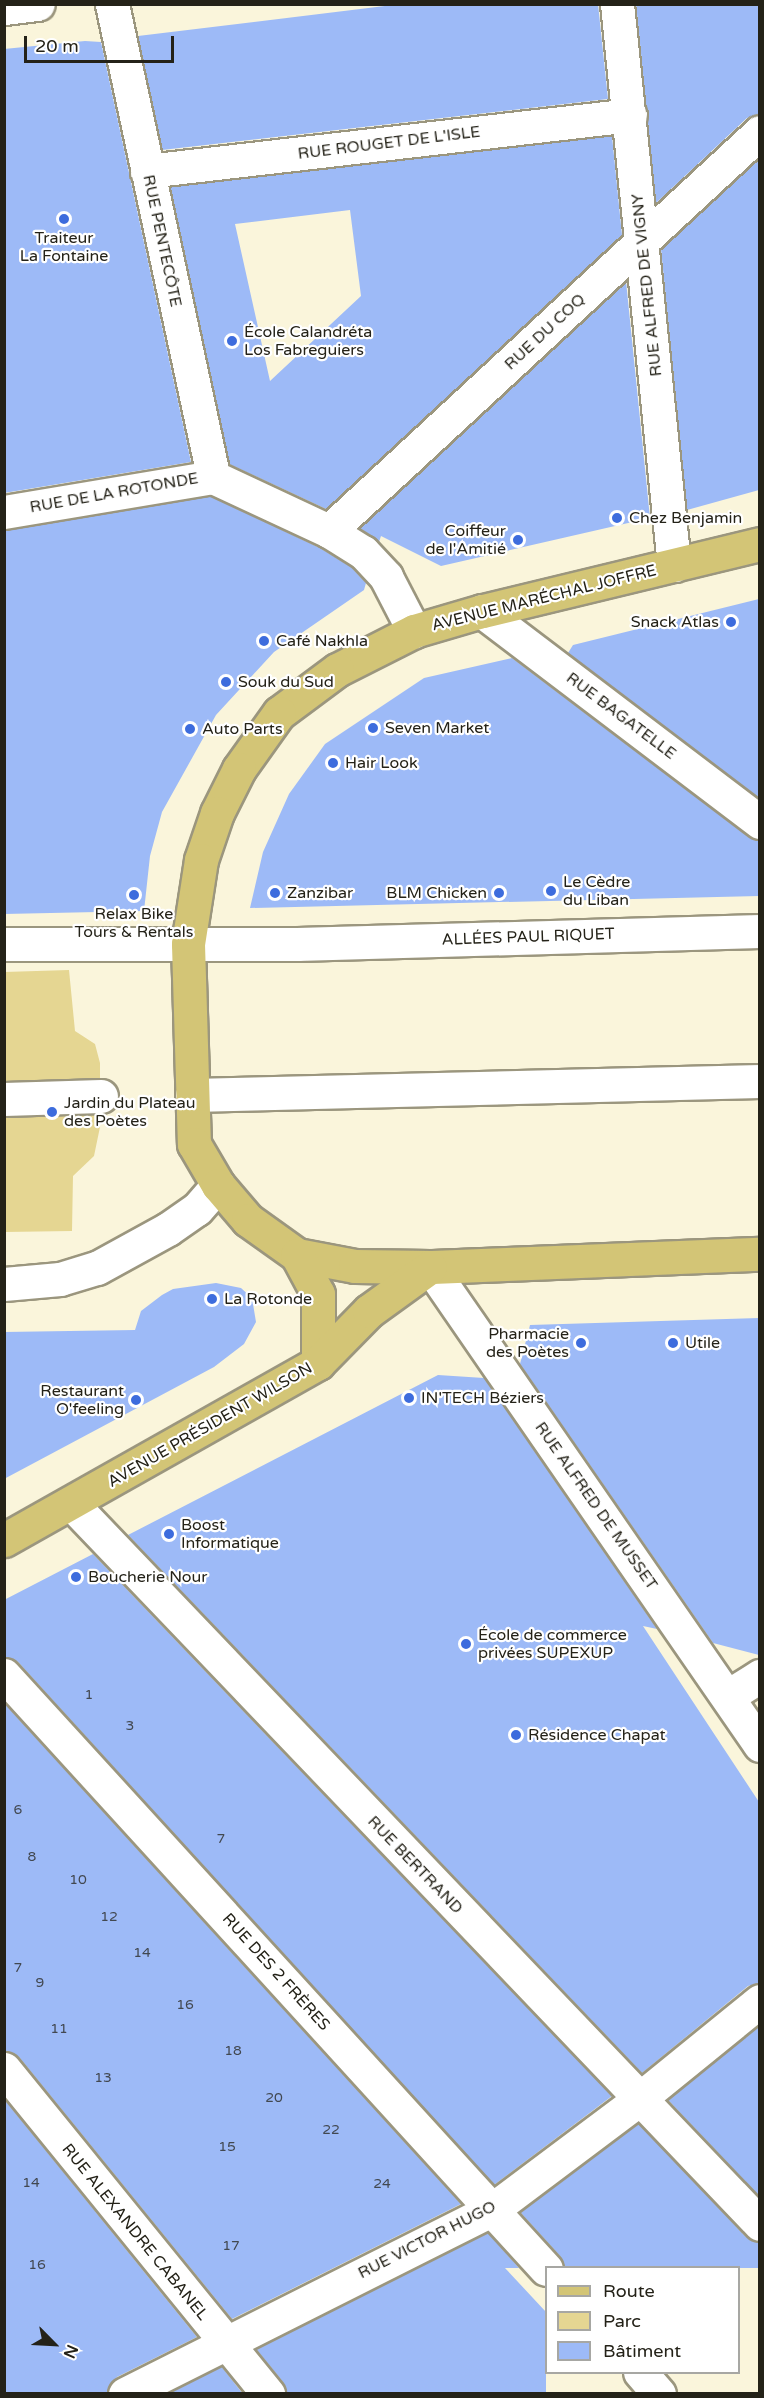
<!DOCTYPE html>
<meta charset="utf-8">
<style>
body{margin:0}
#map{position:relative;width:764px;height:2398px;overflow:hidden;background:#faf5db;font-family:"Varela Round",sans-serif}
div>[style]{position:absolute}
.green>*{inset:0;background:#e5d692}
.building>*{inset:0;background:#9dbaf7}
.roads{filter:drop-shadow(2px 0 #9b967e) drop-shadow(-2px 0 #9b967e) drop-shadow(0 2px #9b967e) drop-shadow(0 -2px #9b967e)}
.minor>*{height:33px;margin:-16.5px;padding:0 16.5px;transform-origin:16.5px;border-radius:16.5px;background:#fff}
.major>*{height:33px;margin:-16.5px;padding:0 16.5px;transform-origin:16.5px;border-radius:16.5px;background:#d3c576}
.dots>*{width:16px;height:16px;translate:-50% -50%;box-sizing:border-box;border:3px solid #fff;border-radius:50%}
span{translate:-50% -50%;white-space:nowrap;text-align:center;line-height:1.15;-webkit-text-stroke:4.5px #fff;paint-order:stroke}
.number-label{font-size:14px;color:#424850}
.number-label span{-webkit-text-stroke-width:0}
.street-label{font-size:16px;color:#242218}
.poi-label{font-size:16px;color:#242218}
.left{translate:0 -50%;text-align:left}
.right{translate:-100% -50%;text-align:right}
.frame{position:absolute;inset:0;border:6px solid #242218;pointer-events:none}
.legend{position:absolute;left:545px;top:2266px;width:195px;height:108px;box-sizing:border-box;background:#fff;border:2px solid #a7a7a3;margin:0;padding:8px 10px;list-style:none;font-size:18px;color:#242218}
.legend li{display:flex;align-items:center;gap:12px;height:30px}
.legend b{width:30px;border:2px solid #a7a7a3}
.north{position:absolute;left:24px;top:2314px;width:60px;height:60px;-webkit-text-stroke:4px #fff;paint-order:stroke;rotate:114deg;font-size:16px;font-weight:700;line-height:24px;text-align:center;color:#242218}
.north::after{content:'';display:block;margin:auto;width:21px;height:27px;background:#242218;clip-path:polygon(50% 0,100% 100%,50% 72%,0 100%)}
.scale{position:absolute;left:24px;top:36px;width:150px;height:27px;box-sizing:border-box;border:3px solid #242218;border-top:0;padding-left:8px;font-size:18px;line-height:21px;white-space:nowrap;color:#242218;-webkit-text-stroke:4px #fff;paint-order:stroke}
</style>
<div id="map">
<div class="green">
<i style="clip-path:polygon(69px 970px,75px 1031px,95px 1044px,100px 1063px,100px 1127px,94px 1156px,73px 1176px,72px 1231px,5px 1232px,4px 972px)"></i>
</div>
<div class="building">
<i style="clip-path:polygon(401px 4px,598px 4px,608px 99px,162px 150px,138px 36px)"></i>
<i style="clip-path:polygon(636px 4px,759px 4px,759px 114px,747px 118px,656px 203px)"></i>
<i style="clip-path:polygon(85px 41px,101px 42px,191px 462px,4px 493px,4px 49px)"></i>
<i style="clip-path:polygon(evenodd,612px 136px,622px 235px,326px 509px,229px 464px,170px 187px,612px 136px,350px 210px,361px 296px,270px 381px,235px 224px,350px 210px)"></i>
<i style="clip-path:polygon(759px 158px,759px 490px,687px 510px,661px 249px)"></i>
<i style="clip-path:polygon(626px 281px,650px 518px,441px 566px,381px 536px,379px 542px,360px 528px)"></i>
<i style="clip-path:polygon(210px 496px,320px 548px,351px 567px,366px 583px,364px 590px,274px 652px,216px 715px,162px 812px,150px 856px,144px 911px,4px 914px,4px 530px)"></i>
<i style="clip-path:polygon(759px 599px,759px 798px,568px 653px,573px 645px)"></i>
<i style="clip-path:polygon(512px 658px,749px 837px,759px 840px,759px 896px,250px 908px,263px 852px,289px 794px,325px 744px,424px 678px)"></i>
<i style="clip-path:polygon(216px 1283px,241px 1288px,252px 1298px,256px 1322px,244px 1344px,214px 1367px,4px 1479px,4px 1332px,135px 1330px,141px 1311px,162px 1295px,173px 1289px)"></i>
<i style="clip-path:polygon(759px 1318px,759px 1655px,713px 1643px,520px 1364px,530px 1325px)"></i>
<i style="clip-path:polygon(438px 1375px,484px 1378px,657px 1629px,643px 1626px,759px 1802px,759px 1983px,748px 1986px,642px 2073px,128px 1535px)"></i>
<i style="clip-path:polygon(93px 1554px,612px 2096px,494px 2185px,18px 1662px,4px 1657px,4px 1600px)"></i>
<i style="clip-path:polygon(4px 1703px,461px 2204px,232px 2319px,19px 2057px,4px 2051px)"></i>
<i style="clip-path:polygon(759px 2026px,759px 2196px,668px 2100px)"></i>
<i style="clip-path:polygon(4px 2099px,197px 2337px,117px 2377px,106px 2394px,4px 2394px)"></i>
<i style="clip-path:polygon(638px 2123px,746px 2237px,759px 2242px,759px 2268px,564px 2268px,560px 2256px,520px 2212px)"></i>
<i style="clip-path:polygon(488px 2233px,519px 2268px,505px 2268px,546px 2312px,546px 2394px,286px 2394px,283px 2382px,256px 2349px)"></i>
<i style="clip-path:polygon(221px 2366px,243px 2394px,168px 2394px)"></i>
</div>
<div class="roads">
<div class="minor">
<i style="left:112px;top:4px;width:484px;rotate:77.9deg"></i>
<i style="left:617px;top:4px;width:564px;rotate:84.2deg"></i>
<i style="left:4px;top:8px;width:34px;rotate:-7deg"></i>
<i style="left:147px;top:171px;width:486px;rotate:-6.6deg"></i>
<i style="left:4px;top:512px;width:212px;rotate:-9.5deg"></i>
<i style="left:213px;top:477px;width:128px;rotate:25deg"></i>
<i style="left:329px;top:531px;width:40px;rotate:32deg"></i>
<i style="left:363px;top:552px;width:34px;rotate:47deg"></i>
<i style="left:386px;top:577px;width:61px;rotate:62.6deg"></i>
<i style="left:329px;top:531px;width:587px;rotate:-42.79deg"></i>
<i style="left:482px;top:611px;width:349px;rotate:37.2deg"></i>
<i style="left:4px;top:944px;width:293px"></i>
<i style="left:297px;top:944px;width:463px;rotate:-1.6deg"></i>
<i style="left:192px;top:1095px;width:568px;rotate:-1.41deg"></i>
<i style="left:4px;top:1099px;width:97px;rotate:-1.8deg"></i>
<i style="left:430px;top:1267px;width:581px;rotate:55.38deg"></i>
<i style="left:4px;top:1284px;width:56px;rotate:-5.1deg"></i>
<i style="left:60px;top:1279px;width:39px;rotate:-17deg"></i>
<i style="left:97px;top:1268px;width:81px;rotate:-28.8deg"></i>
<i style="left:168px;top:1229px;width:35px;rotate:-35deg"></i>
<i style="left:197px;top:1209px;width:32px;rotate:-49deg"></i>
<i style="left:71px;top:1503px;width:997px;rotate:46.3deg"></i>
<i style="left:4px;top:1675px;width:804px;rotate:47.62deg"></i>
<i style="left:728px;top:1696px;width:38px;rotate:-32deg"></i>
<i style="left:4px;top:2069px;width:419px;rotate:50.9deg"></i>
<i style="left:640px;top:2372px;width:29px;rotate:49deg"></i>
<i style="left:125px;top:2394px;width:412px;rotate:-26.7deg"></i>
<i style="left:493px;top:2209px;width:181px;rotate:-36.9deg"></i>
<i style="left:638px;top:2100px;width:157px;rotate:-39.1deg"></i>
</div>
<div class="major">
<i style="left:760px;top:544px;width:286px;rotate:166.4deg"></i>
<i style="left:482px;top:611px;width:71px;rotate:163.6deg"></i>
<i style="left:414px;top:631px;width:86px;rotate:153.1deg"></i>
<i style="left:337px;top:670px;width:72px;rotate:143.4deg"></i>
<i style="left:279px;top:713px;width:69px;rotate:125.5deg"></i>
<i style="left:239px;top:769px;width:49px;rotate:116.6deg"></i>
<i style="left:217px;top:813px;width:50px;rotate:108.8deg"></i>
<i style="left:201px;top:860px;width:85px;rotate:98.8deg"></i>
<i style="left:188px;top:944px;width:200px;rotate:88.3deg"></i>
<i style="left:194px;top:1144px;width:48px;rotate:59.7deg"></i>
<i style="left:218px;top:1185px;width:46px;rotate:49.4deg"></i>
<i style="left:248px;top:1220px;width:60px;rotate:35.5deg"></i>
<i style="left:297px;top:1255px;width:59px;rotate:10.7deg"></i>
<i style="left:355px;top:1266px;width:75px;rotate:0.8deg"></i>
<i style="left:430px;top:1267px;width:330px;rotate:-2.3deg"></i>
<i style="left:297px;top:1255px;width:44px;rotate:61.7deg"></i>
<i style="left:318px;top:1294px;width:69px;rotate:90deg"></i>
<i style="left:4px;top:1540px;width:360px;rotate:-29.4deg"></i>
<i style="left:318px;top:1363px;width:73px;rotate:-45.6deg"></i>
<i style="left:369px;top:1311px;width:75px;rotate:-35.8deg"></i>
</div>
</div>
<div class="dots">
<i style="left:64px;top:219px;background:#3d6cdd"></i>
<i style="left:232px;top:341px;background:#3d6cdd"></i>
<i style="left:617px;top:518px;background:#3d6cdd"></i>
<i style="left:518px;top:540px;background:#3d6cdd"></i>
<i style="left:731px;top:622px;background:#3d6cdd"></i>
<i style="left:264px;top:641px;background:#3d6cdd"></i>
<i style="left:226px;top:682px;background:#3d6cdd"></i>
<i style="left:373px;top:728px;background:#3d6cdd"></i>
<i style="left:190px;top:729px;background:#3d6cdd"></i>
<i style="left:333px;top:763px;background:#3d6cdd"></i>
<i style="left:551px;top:891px;background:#3d6cdd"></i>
<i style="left:275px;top:893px;background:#3d6cdd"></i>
<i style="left:499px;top:893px;background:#3d6cdd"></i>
<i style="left:134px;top:895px;background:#3d6cdd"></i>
<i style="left:52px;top:1112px;background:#3d6cdd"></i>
<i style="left:212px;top:1299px;background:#3d6cdd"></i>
<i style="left:581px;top:1343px;background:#3d6cdd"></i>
<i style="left:673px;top:1343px;background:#3d6cdd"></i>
<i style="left:409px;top:1398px;background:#3d6cdd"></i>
<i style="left:136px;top:1400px;background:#3d6cdd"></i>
<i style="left:169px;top:1534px;background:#3d6cdd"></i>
<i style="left:76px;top:1577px;background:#3d6cdd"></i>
<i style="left:466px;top:1644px;background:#3d6cdd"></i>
<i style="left:516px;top:1735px;background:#3d6cdd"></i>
</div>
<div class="number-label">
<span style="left:89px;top:1695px">1</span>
<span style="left:130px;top:1726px">3</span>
<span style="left:18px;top:1810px">6</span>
<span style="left:221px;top:1839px">7</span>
<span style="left:32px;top:1857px">8</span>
<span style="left:78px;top:1880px">10</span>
<span style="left:109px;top:1917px">12</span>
<span style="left:142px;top:1953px">14</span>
<span style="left:18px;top:1968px">7</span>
<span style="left:40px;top:1983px">9</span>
<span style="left:185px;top:2005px">16</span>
<span style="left:59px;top:2029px">11</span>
<span style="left:233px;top:2051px">18</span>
<span style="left:103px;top:2078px">13</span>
<span style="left:274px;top:2098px">20</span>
<span style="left:331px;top:2130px">22</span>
<span style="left:227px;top:2147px">15</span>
<span style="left:31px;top:2183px">14</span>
<span style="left:382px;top:2184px">24</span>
<span style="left:231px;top:2246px">17</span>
<span style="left:37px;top:2265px">16</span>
</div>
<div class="street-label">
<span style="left:389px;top:143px;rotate:-7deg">RUE ROUGET DE L'ISLE</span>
<span style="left:162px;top:241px;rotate:78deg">RUE PENTECÔTE</span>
<span style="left:647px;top:285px;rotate:-96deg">RUE ALFRED DE VIGNY</span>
<span style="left:545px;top:332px;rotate:-43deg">RUE DU COQ</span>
<span style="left:114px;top:493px;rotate:-10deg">RUE DE LA ROTONDE</span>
<span style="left:544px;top:598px;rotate:-14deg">AVENUE MARÉCHAL JOFFRE</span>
<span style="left:621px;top:716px;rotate:37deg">RUE BAGATELLE</span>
<span style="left:528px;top:937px;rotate:-2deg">ALLÉES PAUL RIQUET</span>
<span style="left:210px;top:1425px;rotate:-30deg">AVENUE PRÉSIDENT WILSON</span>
<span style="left:596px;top:1506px;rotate:55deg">RUE ALFRED DE MUSSET</span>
<span style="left:415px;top:1865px;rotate:46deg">RUE BERTRAND</span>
<span style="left:276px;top:1972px;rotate:48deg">RUE DES 2 FRÈRES</span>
<span style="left:135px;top:2232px;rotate:51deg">RUE ALEXANDRE CABANEL</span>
<span style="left:427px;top:2240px;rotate:-27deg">RUE VICTOR HUGO</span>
</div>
<div class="poi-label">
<span style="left:64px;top:247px">Traiteur<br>La Fontaine</span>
<span class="left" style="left:244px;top:341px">École Calandréta<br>Los Fabreguiers</span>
<span class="left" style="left:629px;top:518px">Chez Benjamin</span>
<span class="right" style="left:506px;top:540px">Coiffeur<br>de l'Amitié</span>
<span class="right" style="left:719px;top:622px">Snack Atlas</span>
<span class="left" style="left:276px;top:641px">Café Nakhla</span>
<span class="left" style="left:238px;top:682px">Souk du Sud</span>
<span class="left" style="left:385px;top:728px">Seven Market</span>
<span class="left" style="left:202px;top:729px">Auto Parts</span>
<span class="left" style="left:345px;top:763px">Hair Look</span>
<span class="left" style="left:563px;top:891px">Le Cèdre<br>du Liban</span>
<span class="left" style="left:287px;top:893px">Zanzibar</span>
<span class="right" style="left:487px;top:893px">BLM Chicken</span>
<span style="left:134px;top:923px">Relax Bike<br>Tours &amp; Rentals</span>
<span class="left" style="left:64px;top:1112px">Jardin du Plateau<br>des Poètes</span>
<span class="left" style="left:224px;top:1299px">La Rotonde</span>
<span class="right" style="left:569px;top:1343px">Pharmacie<br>des Poètes</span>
<span class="left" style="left:685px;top:1343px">Utile</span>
<span class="right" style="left:124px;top:1400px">Restaurant<br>O'feeling</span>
<span class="left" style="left:421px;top:1398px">IN'TECH Béziers</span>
<span class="left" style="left:181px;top:1534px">Boost<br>Informatique</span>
<span class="left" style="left:88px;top:1577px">Boucherie Nour</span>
<span class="left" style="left:478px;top:1644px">École de commerce<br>privées SUPEXUP</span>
<span class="left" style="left:528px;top:1735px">Résidence Chapat</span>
</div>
<div class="frame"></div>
<ul class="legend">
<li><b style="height:8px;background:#d3c576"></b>Route</li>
<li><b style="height:16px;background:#e5d692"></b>Parc</li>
<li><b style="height:16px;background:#9dbaf7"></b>Bâtiment</li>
</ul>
<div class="north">N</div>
<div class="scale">20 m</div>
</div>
